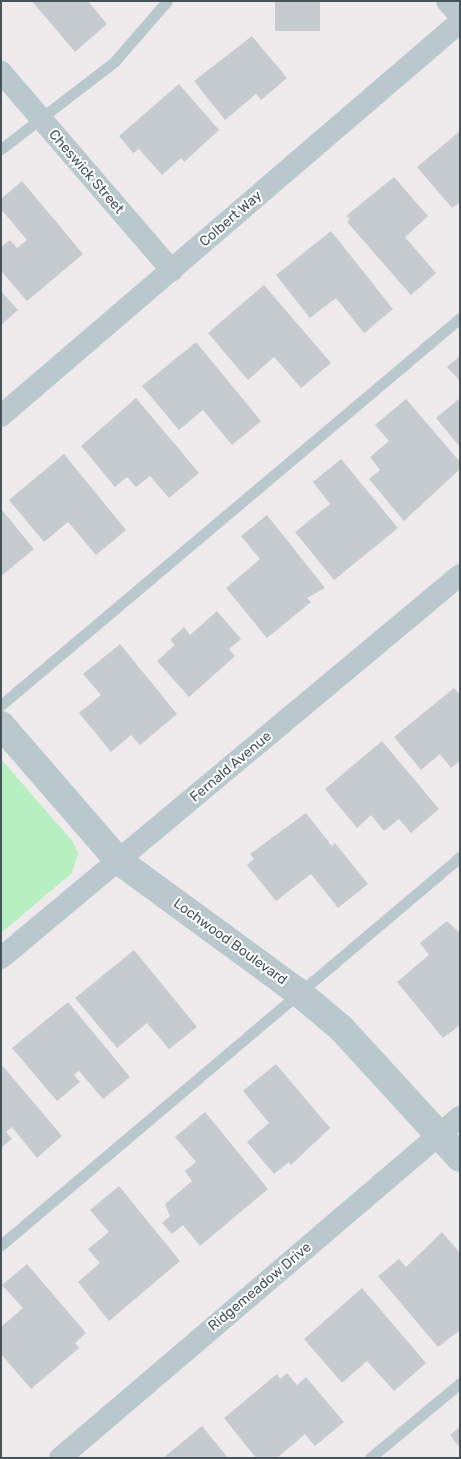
<!DOCTYPE html>
<style>
body{margin:0}
#map{position:relative;width:461px;height:1459px;overflow:hidden;background:#efebec;font-family:Rubik,sans-serif}
div>[style]{position:absolute}
.green>*{inset:0;background:#b7efc0}
.building>*{inset:0;background:#c5cbcf;transform-origin:0 0}
.service>*{height:11px;margin:-5.5px;padding:0 5.5px;transform-origin:5.5px;border-radius:5.5px;background:#b9c8cc}
.minor>*{height:22px;margin:-11px;padding:0 11px;transform-origin:11px;border-radius:11px;background:#b9c8cc}
.tertiary>*{height:28px;margin:-14px;padding:0 14px;transform-origin:14px;border-radius:14px;background:#b9c8cc}
span{translate:-50% -50%;white-space:nowrap;text-align:center;line-height:1.15;-webkit-text-stroke:4px #fff;paint-order:stroke}
.street-label{font-size:14px;color:#445459}
.frame{position:absolute;inset:0;border:2px solid #445459;pointer-events:none}
</style>
<div id="map">
<div class="green">
<i style="clip-path:polygon(1px 759px,73px 842px,78px 853px,72px 873px,1px 933px)"></i>
</div>
<div class="building">
<i style="clip-path:polygon(32px 1px,88px 1px,107px 24px,75px 52px)"></i>
<i style="left:275px;top:1px;width:45px;height:30px"></i>
<i style="clip-path:polygon(252px 36px,287px 78px,261px 100px,256px 94px,225px 120px,194px 81px)"></i>
<i style="clip-path:polygon(179px 84px,219px 130px,184px 162px,181px 158px,162px 175px,139px 149px,133px 153px,119px 136px)"></i>
<i style="clip-path:polygon(460px 131px,460px 202px,452px 208px,417px 167px)"></i>
<i style="clip-path:polygon(394px 177px,428px 216px,405px 237px,436px 273px,411px 295px,347px 222px,350px 219px,346px 216px)"></i>
<i style="clip-path:polygon(22px 181px,83px 254px,27px 301px,1px 271px,1px 247px,10px 240px,17px 248px,27px 240px,1px 209px,1px 199px)"></i>
<i style="clip-path:polygon(331px 231px,393px 309px,364px 333px,336px 298px,310px 318px,276px 275px)"></i>
<i style="clip-path:polygon(264px 285px,331px 363px,301px 388px,274px 357px,248px 380px,208px 333px)"></i>
<i style="clip-path:polygon(1px 291px,18px 310px,1px 325px)"></i>
<i style="clip-path:polygon(196px 342px,261px 421px,232px 445px,203px 410px,179px 430px,142px 386px)"></i>
<i style="clip-path:polygon(460px 356px,460px 381px,447px 367px)"></i>
<i style="clip-path:polygon(136px 398px,199px 473px,169px 498px,150px 476px,136px 487px,127px 477px,115px 487px,81px 446px)"></i>
<i style="clip-path:polygon(460px 398px,460px 447px,436px 418px)"></i>
<i style="clip-path:polygon(406px 399px,460px 462px,460px 469px,404px 521px,369px 479px,380px 470px,370px 457px,389px 441px,375px 425px)"></i>
<i style="clip-path:polygon(64px 454px,126px 530px,96px 555px,68px 522px,44px 542px,9px 500px)"></i>
<i style="clip-path:polygon(341px 459px,398px 528px,334px 580px,295px 532px,330px 504px,313px 482px)"></i>
<i style="clip-path:polygon(1px 509px,34px 549px,1px 576px)"></i>
<i style="clip-path:polygon(267px 515px,325px 588px,307px 598px,311px 602px,267px 638px,226px 588px,260px 559px,241px 536px)"></i>
<i style="clip-path:polygon(217px 611px,241px 639px,229px 649px,235px 656px,189px 697px,157px 661px,175px 645px,170px 640px,184px 627px,190px 635px)"></i>
<i style="clip-path:polygon(120px 644px,177px 714px,140px 745px,131px 735px,111px 752px,79px 713px,101px 695px,83px 674px)"></i>
<i style="clip-path:polygon(454px 688px,460px 695px,460px 761px,451px 768px,440px 754px,421px 770px,394px 737px)"></i>
<i style="clip-path:polygon(382px 741px,439px 809px,411px 833px,399px 819px,384px 831px,371px 815px,357px 828px,325px 789px)"></i>
<i style="clip-path:polygon(306px 813px,332px 846px,335px 843px,368px 884px,338px 908px,311px 874px,276px 901px,247px 865px,254px 859px,250px 854px)"></i>
<i style="clip-path:polygon(447px 921px,460px 933px,460px 1025px,443px 1038px,397px 982px,429px 955px,420px 943px)"></i>
<i style="clip-path:polygon(134px 950px,197px 1027px,169px 1049px,147px 1023px,117px 1048px,75px 998px)"></i>
<i style="clip-path:polygon(68px 1002px,130px 1077px,103px 1099px,79px 1071px,74px 1075px,80px 1082px,57px 1101px,12px 1048px)"></i>
<i style="clip-path:polygon(1px 1064px,62px 1136px,37px 1158px,12px 1127px,6px 1132px,12px 1139px,1px 1148px)"></i>
<i style="clip-path:polygon(276px 1064px,330px 1128px,291px 1165px,289px 1162px,274px 1174px,247px 1142px,269px 1123px,243px 1091px)"></i>
<i style="clip-path:polygon(205px 1112px,268px 1189px,200px 1246px,183px 1225px,172px 1234px,162px 1223px,170px 1216px,165px 1204px,192px 1181px,185px 1171px,196px 1162px,175px 1137px)"></i>
<i style="clip-path:polygon(119px 1186px,180px 1261px,109px 1321px,78px 1282px,100px 1263px,88px 1249px,109px 1232px,90px 1210px)"></i>
<i style="clip-path:polygon(442px 1232px,460px 1253px,460px 1330px,438px 1347px,378px 1276px,399px 1259px,406px 1267px)"></i>
<i style="clip-path:polygon(27px 1264px,86px 1333px,75px 1343px,79px 1348px,31px 1389px,1px 1354px,1px 1327px,23px 1308px,2px 1285px)"></i>
<i style="clip-path:polygon(362px 1288px,426px 1363px,394px 1391px,367px 1361px,342px 1383px,304px 1339px)"></i>
<i style="clip-path:polygon(287px 1373px,297px 1385px,306px 1377px,344px 1422px,315px 1446px,305px 1434px,277px 1458px,256px 1458px,224px 1418px,277px 1374px,280px 1379px)"></i>
<i style="clip-path:polygon(202px 1426px,228px 1458px,163px 1458px)"></i>
<i style="clip-path:polygon(460px 1427px,460px 1448px,450px 1435px)"></i>
</div>
<div class="service">
<i style="left:1px;top:149px;width:143px;rotate:-37.6deg"></i>
<i style="left:114px;top:62px;width:81px;rotate:-49deg"></i>
<i style="left:1px;top:705px;width:600px;rotate:-40.14deg"></i>
<i style="left:1px;top:1245px;width:601px;rotate:-40.21deg"></i>
<i style="left:370px;top:1458px;width:117px;rotate:-39.8deg"></i>
</div>
<div class="minor">
<i style="left:447px;top:1px;width:20px;rotate:49deg"></i>
<i style="left:1px;top:72px;width:262px;rotate:49.3deg"></i>
<i style="left:1px;top:416px;width:605px;rotate:-40.64deg"></i>
<i style="left:1px;top:958px;width:598px;rotate:-39.84deg"></i>
<i style="left:60px;top:1458px;width:526px;rotate:-40.45deg"></i>
</div>
<div class="tertiary">
<i style="left:1px;top:725px;width:180px;rotate:49.1deg"></i>
<i style="left:119px;top:861px;width:222px;rotate:36.2deg"></i>
<i style="left:298px;top:992px;width:56px;rotate:39.9deg"></i>
<i style="left:341px;top:1028px;width:176px;rotate:47.5deg"></i>
</div>
<div class="street-label">
<span style="left:86px;top:172px;rotate:49deg">Cheswick Street</span>
<span style="left:231px;top:219px;rotate:-41deg">Colbert Way</span>
<span style="left:231px;top:767px;rotate:-40deg">Fernald Avenue</span>
<span style="left:230px;top:942px;rotate:36deg">Lochwood Boulevard</span>
<span style="left:260px;top:1287px;rotate:-40deg">Ridgemeadow Drive</span>
</div>
<div class="frame"></div>
</div>
